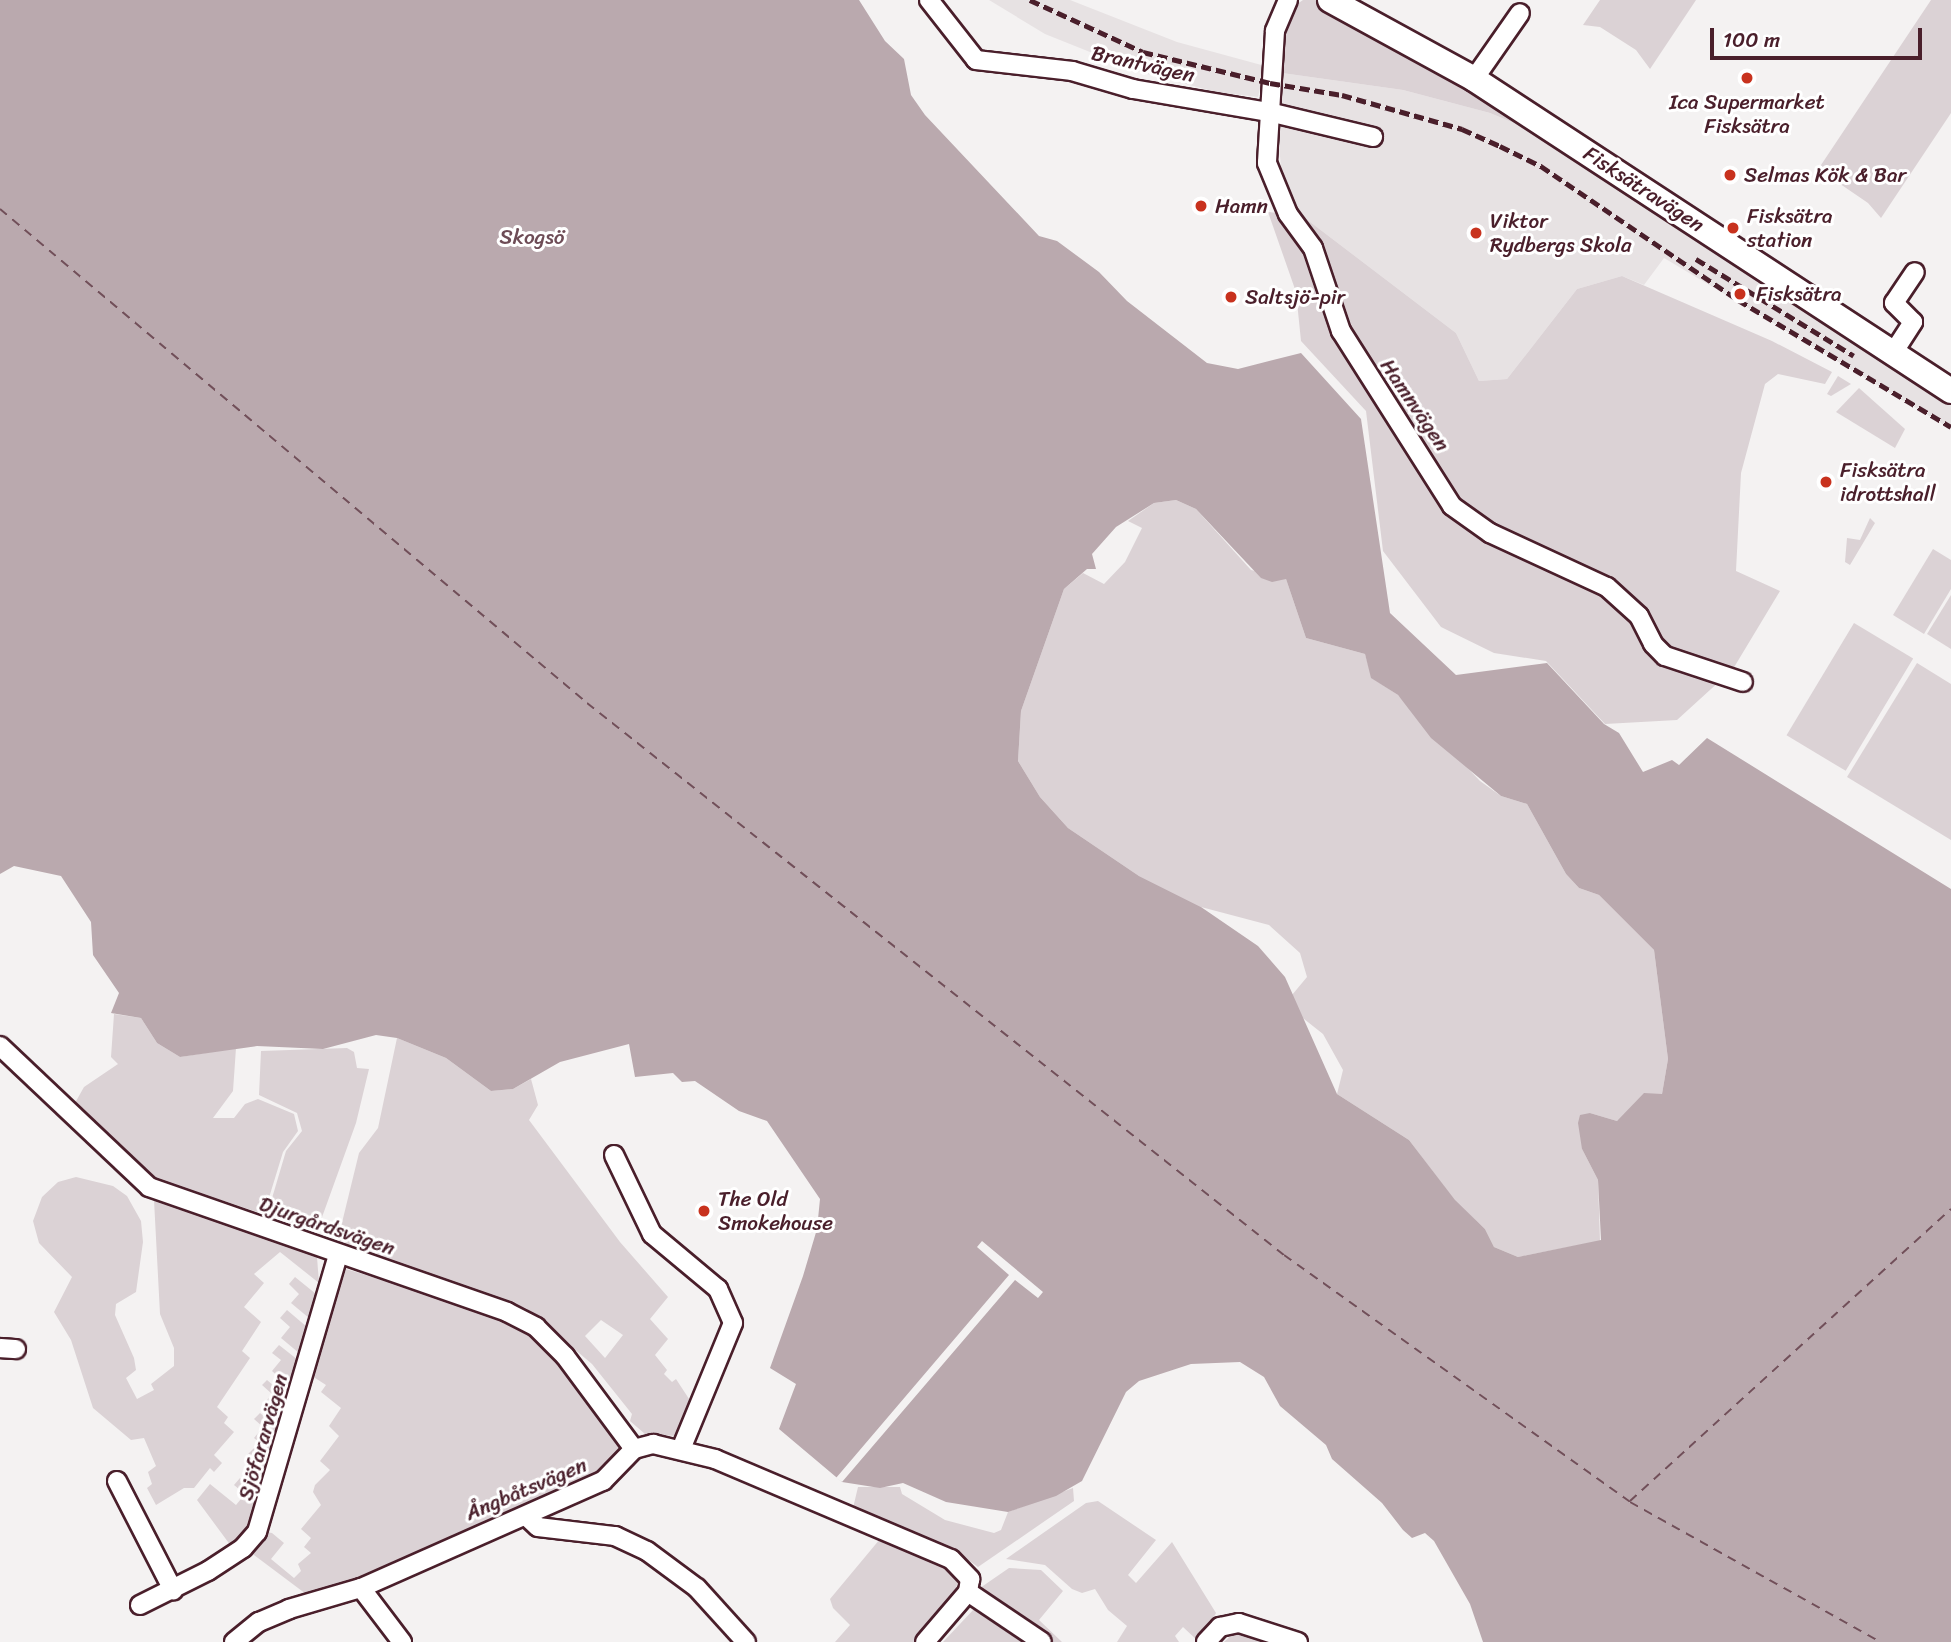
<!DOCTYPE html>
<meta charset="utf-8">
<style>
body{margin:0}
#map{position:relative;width:1951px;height:1642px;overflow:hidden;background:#f4f2f2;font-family:Sriracha,sans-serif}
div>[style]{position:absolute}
.built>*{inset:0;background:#e7e2e3}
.green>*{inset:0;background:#dbd2d5;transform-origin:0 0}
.water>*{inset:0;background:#baa9ae}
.pier>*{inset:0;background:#f4f2f2}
.ferry>*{height:2px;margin-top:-1px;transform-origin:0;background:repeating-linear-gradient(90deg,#714f59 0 9px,transparent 0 16px)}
.roads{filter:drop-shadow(2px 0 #4a1f2b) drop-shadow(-2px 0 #4a1f2b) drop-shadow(0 2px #4a1f2b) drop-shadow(0 -2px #4a1f2b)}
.street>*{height:18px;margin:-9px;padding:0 9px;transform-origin:9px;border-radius:9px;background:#fff}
.secondary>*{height:24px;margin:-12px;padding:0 12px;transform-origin:12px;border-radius:12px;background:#fff}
.rail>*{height:4.5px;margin-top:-2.25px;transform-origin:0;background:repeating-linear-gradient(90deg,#4a1f2b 0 10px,transparent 0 15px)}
.dots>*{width:19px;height:19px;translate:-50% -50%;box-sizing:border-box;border:4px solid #fff;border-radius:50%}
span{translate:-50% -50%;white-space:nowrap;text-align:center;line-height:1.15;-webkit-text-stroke:6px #fff;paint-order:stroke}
.street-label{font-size:21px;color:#4a1f2b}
.poi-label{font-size:21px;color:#4a1f2b}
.left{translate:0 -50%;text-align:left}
.park-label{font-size:21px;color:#6e4c56}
.scale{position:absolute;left:1710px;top:28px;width:212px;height:32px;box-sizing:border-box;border:4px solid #4a1f2b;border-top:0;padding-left:9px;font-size:21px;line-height:24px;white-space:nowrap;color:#4a1f2b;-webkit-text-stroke:5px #fff;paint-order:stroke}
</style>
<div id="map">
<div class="built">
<i style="clip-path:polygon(989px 0,1070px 0,1177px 42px,1265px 66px,1258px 97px,1216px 92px,1140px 72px,1045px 34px)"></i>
<i style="clip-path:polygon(1282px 73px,1403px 90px,1490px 113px,1543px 135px,1951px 402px,1951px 429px,1664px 258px,1644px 285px,1622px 276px,1577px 289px,1507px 379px,1479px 381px,1456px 333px,1301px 215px,1282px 177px,1277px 125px)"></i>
</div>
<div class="green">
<i style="clip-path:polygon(1303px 0,1318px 0,1543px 135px,1490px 113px,1403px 90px,1282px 73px,1283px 35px,1293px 7px)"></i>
<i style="clip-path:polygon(1600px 0,1696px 0,1650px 69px,1636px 50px,1600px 27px,1583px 25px)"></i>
<i style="clip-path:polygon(1931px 0,1951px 0,1951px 113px,1881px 218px,1868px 203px,1830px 177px,1815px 174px)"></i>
<i style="clip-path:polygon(1268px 212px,1301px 215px,1456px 333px,1479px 381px,1507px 379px,1577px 289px,1622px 276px,1772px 341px,1832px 372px,1825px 384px,1778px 374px,1765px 384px,1741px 473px,1736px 571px,1780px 591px,1733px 669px,1677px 720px,1605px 724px,1546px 661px,1494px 653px,1441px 627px,1383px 551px,1366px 411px,1301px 341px,1296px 292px)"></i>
<i style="clip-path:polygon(1838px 376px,1851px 384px,1831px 396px,1827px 394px)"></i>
<i style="clip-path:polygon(1859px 388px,1905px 429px,1895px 448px,1836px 412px)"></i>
<i style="clip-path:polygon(1176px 500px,1196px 509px,1251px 570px,1286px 579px,1306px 638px,1365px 654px,1372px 678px,1398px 695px,1480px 781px,1501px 796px,1527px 804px,1566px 874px,1579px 888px,1599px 895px,1654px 950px,1668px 1059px,1662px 1094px,1650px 1096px,1617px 1121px,1590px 1113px,1582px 1149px,1598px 1180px,1600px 1241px,1518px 1257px,1494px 1247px,1485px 1229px,1455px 1201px,1409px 1140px,1337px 1094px,1343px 1070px,1323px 1034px,1299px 1015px,1292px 995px,1307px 977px,1300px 953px,1269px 925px,1201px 907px,1139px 876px,1068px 828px,1040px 797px,1018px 761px,1021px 711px,1064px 589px,1083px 573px,1104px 584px,1125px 562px,1142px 528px,1128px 521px,1154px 503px)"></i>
<i style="clip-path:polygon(1870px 518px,1875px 523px,1850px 565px,1845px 562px,1847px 538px,1860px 540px)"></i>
<i style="clip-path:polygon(1933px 549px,1951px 560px,1951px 589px,1924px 634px,1893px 615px)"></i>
<i style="clip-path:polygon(1951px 595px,1951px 649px,1927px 634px)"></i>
<i style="left:1854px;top:623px;width:69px;height:131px;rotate:31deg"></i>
<i style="clip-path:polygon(1917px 663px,1951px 684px,1951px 840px,1847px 777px)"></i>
<i style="clip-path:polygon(114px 1014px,141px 1018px,157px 1043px,180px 1057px,236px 1048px,233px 1091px,213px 1118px,234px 1118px,245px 1104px,258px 1099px,294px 1114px,298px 1131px,283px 1152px,264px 1214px,178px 1186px,170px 1191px,75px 1103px,84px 1087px,118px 1064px,111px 1057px)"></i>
<i style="clip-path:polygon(evenodd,397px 1038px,446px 1058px,491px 1091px,513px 1089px,531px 1079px,538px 1105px,529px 1120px,620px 1242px,668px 1297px,650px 1319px,668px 1339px,655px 1355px,667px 1370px,664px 1374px,672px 1382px,676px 1379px,693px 1405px,676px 1436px,645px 1434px,630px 1421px,632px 1414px,592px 1364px,526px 1308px,348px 1248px,338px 1239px,359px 1153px,378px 1128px,397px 1038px,601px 1320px,623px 1335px,605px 1358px,585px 1336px,601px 1320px)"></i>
<i style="clip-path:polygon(347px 1048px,354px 1052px,357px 1068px,369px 1069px,356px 1123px,317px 1231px,267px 1215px,286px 1151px,302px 1131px,297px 1113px,259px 1095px,261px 1051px)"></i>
<i style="clip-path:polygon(76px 1177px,113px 1186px,127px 1196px,141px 1221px,143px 1242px,136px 1292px,116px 1304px,115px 1315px,134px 1358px,136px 1370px,126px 1378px,137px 1399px,154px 1390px,151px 1384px,174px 1366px,174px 1348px,160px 1314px,154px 1200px,317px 1257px,319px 1283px,280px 1252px,254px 1274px,264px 1283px,244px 1307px,261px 1322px,242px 1351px,250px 1358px,217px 1407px,228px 1417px,224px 1423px,234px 1432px,214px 1455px,222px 1463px,214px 1472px,210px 1468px,194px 1488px,184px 1488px,156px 1505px,147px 1488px,152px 1484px,148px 1472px,156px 1466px,144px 1438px,131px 1440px,93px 1408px,71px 1340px,54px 1312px,72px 1277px,39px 1243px,33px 1221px,42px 1197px,58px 1182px)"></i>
<i style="clip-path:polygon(346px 1269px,505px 1317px,548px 1344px,617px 1436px,620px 1454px,604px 1474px,389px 1572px,310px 1597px,250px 1552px,266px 1532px,272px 1533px,284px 1543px,271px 1559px,294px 1578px,301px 1571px,298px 1564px,311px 1553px,304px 1547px,311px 1538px,301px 1529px,321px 1505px,313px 1492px,315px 1485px,330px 1470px,320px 1461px,339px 1436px,329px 1426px,341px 1408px,321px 1392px,326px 1385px,312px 1376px)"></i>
<i style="clip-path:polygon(295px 1277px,316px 1294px,309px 1318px,291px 1303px,299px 1294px,289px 1284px)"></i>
<i style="clip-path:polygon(287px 1310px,307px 1327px,299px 1353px,281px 1338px,290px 1327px,280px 1318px)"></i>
<i style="clip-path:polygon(279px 1345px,298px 1360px,290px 1387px,272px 1371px,281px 1360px,272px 1353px)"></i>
<i style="clip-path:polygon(267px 1380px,287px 1397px,281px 1418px,264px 1404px,272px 1394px,262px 1385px)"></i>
<i style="clip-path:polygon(260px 1413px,280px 1430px,273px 1453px,254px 1438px,263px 1427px,254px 1419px)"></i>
<i style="clip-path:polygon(256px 1446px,271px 1458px,264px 1486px,246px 1472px,255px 1462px,247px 1455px)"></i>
<i style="clip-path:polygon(240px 1478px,261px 1495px,247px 1534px,231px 1546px,197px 1500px,210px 1484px,236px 1505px,245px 1494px,234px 1485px)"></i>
<i style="clip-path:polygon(858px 1487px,900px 1487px,902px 1494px,945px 1520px,994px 1533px,1001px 1530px,1008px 1512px,1073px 1488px,1074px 1501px,978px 1567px,950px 1547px,853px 1508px)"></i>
<i style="clip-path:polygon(1098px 1501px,1156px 1540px,1128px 1575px,1136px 1583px,1172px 1542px,1216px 1613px,1199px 1642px,1183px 1627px,1175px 1636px,1179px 1642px,1117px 1642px,1127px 1626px,1108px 1610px,1095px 1589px,1082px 1593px,1072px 1589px,1045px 1565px,1006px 1559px,1086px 1503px)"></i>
<i style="clip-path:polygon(880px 1539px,951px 1570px,958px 1581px,954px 1595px,917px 1642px,835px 1642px,850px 1625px,833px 1608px,830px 1599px)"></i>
<i style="clip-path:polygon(1009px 1568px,1041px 1570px,1063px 1591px,1039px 1620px,1062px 1642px,1050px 1642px,980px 1588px)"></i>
<i style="clip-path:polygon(975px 1608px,997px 1618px,1030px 1642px,943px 1642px)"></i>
<i style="clip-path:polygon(1236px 1631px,1273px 1642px,1224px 1642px)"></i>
</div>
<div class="water">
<i style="clip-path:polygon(evenodd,0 0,859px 0,885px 41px,904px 59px,911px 95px,925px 115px,1039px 236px,1057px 241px,1099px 272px,1127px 301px,1207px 363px,1238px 369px,1301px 353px,1361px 419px,1390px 613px,1456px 675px,1547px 663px,1604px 724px,1619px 733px,1643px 772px,1672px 760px,1679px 765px,1707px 738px,1951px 889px,1951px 1642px,1483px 1642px,1470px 1604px,1434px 1541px,1425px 1533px,1412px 1538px,1403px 1530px,1382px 1503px,1332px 1459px,1326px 1445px,1280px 1406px,1264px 1377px,1240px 1362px,1191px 1364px,1139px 1381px,1126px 1392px,1082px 1481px,1056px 1496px,1008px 1512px,946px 1502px,903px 1483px,880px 1488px,842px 1482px,779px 1429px,796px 1384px,770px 1368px,803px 1276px,817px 1229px,820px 1199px,767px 1121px,739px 1111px,695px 1081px,682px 1082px,673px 1073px,635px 1077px,629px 1044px,560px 1062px,513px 1089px,491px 1091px,446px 1058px,397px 1038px,376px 1035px,323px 1049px,257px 1046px,180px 1057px,157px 1043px,141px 1018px,111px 1013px,119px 993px,93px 955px,91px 922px,61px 876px,14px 866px,0 874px,0 0,1176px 500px,1196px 509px,1261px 578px,1272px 582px,1286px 579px,1306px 638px,1365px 654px,1371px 678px,1398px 695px,1431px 738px,1501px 796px,1527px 804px,1566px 874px,1579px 888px,1599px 895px,1654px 950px,1668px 1059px,1662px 1094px,1644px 1093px,1617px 1121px,1590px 1113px,1580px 1115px,1578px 1123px,1582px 1149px,1598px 1180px,1601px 1240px,1518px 1257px,1494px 1247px,1485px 1229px,1455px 1200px,1409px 1140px,1337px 1094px,1285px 977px,1258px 946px,1201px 907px,1139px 876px,1068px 828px,1040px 797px,1018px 761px,1021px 711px,1064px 589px,1087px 569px,1096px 569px,1092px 554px,1116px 527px,1154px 503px,1176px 500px)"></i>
</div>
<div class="pier">
<i style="clip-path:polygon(982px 1241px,1043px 1292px,1038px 1298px,1015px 1280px,842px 1482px,836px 1478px,1009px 1275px,977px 1247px)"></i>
</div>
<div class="ferry">
<i style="left:0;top:209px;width:767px;rotate:40.08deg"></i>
<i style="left:587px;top:703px;width:889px;rotate:38.38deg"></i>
<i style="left:1284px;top:1255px;width:425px;rotate:35.5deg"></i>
<i style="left:1630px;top:1502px;width:287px;rotate:29.2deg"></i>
<i style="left:1630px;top:1501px;width:434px;rotate:-42.3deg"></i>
</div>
<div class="roads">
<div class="street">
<i style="left:929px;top:0;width:76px;rotate:51.9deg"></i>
<i style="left:976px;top:60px;width:97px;rotate:6.5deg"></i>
<i style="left:1072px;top:71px;width:64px;rotate:16.4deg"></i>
<i style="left:1133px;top:89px;width:138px;rotate:9.6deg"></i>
<i style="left:1269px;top:112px;width:107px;rotate:13.5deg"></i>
<i style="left:1288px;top:0;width:34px;rotate:113deg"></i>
<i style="left:1275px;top:31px;width:132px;rotate:93.5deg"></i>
<i style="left:1267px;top:163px;width:55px;rotate:67.6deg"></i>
<i style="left:1288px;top:214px;width:42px;rotate:53.7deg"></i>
<i style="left:1313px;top:248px;width:88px;rotate:71.4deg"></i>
<i style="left:1341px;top:331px;width:207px;rotate:57.6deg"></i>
<i style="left:1452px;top:506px;width:47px;rotate:35.4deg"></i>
<i style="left:1490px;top:533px;width:129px;rotate:24.8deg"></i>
<i style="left:1607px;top:587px;width:43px;rotate:42.2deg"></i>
<i style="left:1639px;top:616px;width:31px;rotate:63deg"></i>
<i style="left:1653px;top:644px;width:17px;rotate:45deg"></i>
<i style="left:1665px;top:656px;width:82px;rotate:18.4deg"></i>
<i style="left:1474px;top:79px;width:80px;rotate:-55.1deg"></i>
<i style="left:1893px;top:353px;width:37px;rotate:-57deg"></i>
<i style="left:1913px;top:322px;width:27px;rotate:-135deg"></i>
<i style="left:1894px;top:303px;width:37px;rotate:-56deg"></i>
<i style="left:0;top:1046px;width:205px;rotate:43.4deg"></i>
<i style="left:149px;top:1187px;width:379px;rotate:19.2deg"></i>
<i style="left:507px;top:1312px;width:33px;rotate:27deg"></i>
<i style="left:536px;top:1327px;width:41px;rotate:45deg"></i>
<i style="left:565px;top:1356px;width:116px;rotate:53.4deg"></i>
<i style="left:614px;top:1155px;width:88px;rotate:64.3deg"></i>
<i style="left:652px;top:1234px;width:86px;rotate:39.8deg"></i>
<i style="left:718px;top:1289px;width:37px;rotate:66deg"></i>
<i style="left:733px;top:1323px;width:134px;rotate:112.4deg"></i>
<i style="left:0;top:1348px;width:16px;rotate:4deg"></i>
<i style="left:117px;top:1481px;width:123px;rotate:62.8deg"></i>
<i style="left:526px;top:1516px;width:16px;rotate:43deg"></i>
<i style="left:538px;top:1527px;width:78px;rotate:6.7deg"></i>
<i style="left:615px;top:1536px;width:35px;rotate:25deg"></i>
<i style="left:647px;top:1551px;width:62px;rotate:36.5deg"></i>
<i style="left:697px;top:1588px;width:73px;rotate:47.8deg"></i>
<i style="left:361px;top:1588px;width:68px;rotate:52.8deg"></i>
<i style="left:968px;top:1592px;width:89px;rotate:34deg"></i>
<i style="left:140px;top:1605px;width:76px;rotate:-26.6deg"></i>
<i style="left:208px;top:1571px;width:42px;rotate:-33.3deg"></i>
<i style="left:243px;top:1548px;width:21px;rotate:-49deg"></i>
<i style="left:257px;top:1532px;width:289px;rotate:-73.7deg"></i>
<i style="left:234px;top:1642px;width:32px;rotate:-39deg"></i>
<i style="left:259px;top:1622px;width:33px;rotate:-23deg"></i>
<i style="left:289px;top:1609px;width:75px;rotate:-16.3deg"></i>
<i style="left:361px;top:1588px;width:265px;rotate:-23.9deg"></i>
<i style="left:603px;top:1481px;width:45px;rotate:-45.9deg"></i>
<i style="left:634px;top:1449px;width:20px;rotate:-15deg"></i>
<i style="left:653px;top:1444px;width:64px;rotate:13.6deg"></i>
<i style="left:715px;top:1459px;width:256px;rotate:23deg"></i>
<i style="left:951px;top:1559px;width:28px;rotate:46deg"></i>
<i style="left:970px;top:1579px;width:13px;rotate:99deg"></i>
<i style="left:925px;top:1642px;width:66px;rotate:-49.3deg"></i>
<i style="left:1206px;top:1642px;width:21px;rotate:-47deg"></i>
<i style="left:1220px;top:1627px;width:19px;rotate:-12deg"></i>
<i style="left:1239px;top:1623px;width:62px;rotate:17.9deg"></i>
</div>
<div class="secondary">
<i style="left:1330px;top:0;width:164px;rotate:28.7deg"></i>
<i style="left:1474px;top:79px;width:570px;rotate:33.19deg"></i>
</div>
</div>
<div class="rail">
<i style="left:1030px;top:0;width:124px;rotate:24.7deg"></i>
<i style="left:1143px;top:52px;width:131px;rotate:13.7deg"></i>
<i style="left:1270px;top:83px;width:73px;rotate:9.5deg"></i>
<i style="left:1342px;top:95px;width:125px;rotate:15.8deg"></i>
<i style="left:1462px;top:129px;width:42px;rotate:24.1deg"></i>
<i style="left:1500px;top:146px;width:46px;rotate:26deg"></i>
<i style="left:1541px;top:166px;width:238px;rotate:34.2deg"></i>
<i style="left:1738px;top:300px;width:248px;rotate:30.8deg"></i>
<i style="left:1696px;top:259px;width:185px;rotate:31.5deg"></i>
</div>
<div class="dots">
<i style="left:1747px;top:78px;background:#c8321e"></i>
<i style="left:1730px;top:175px;background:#c8321e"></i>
<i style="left:1201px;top:206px;background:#c8321e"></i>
<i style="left:1733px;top:228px;background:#c8321e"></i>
<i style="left:1476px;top:233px;background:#c8321e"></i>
<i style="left:1740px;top:294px;background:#c8321e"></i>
<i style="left:1231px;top:297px;background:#c8321e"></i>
<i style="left:1826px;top:482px;background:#c8321e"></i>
<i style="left:704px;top:1211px;background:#c8321e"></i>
</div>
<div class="street-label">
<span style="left:1143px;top:64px;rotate:13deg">Brantvägen</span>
<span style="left:1644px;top:189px;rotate:33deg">Fisksätravägen</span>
<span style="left:1415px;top:405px;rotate:56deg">Hamnvägen</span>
<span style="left:327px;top:1226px;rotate:19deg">Djurgårdsvägen</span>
<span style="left:263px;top:1437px;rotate:-74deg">Sjöfararvägen</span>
<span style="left:526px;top:1489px;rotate:-23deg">Ångbåtsvägen</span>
</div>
<div class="poi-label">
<span style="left:1747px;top:114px">Ica Supermarket<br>Fisksätra</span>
<span class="left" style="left:1744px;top:175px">Selmas Kök &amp; Bar</span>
<span class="left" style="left:1215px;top:206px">Hamn</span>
<span class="left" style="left:1747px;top:228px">Fisksätra<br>station</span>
<span class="left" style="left:1490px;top:233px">Viktor<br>Rydbergs Skola</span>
<span class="left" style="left:1756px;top:294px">Fisksätra</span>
<span class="left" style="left:1245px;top:297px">Saltsjö-pir</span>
<span class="left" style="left:1840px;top:482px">Fisksätra<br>idrottshall</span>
<span class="left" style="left:718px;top:1211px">The Old<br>Smokehouse</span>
</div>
<div class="park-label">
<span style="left:532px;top:237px">Skogsö</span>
</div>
<div class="scale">100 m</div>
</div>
